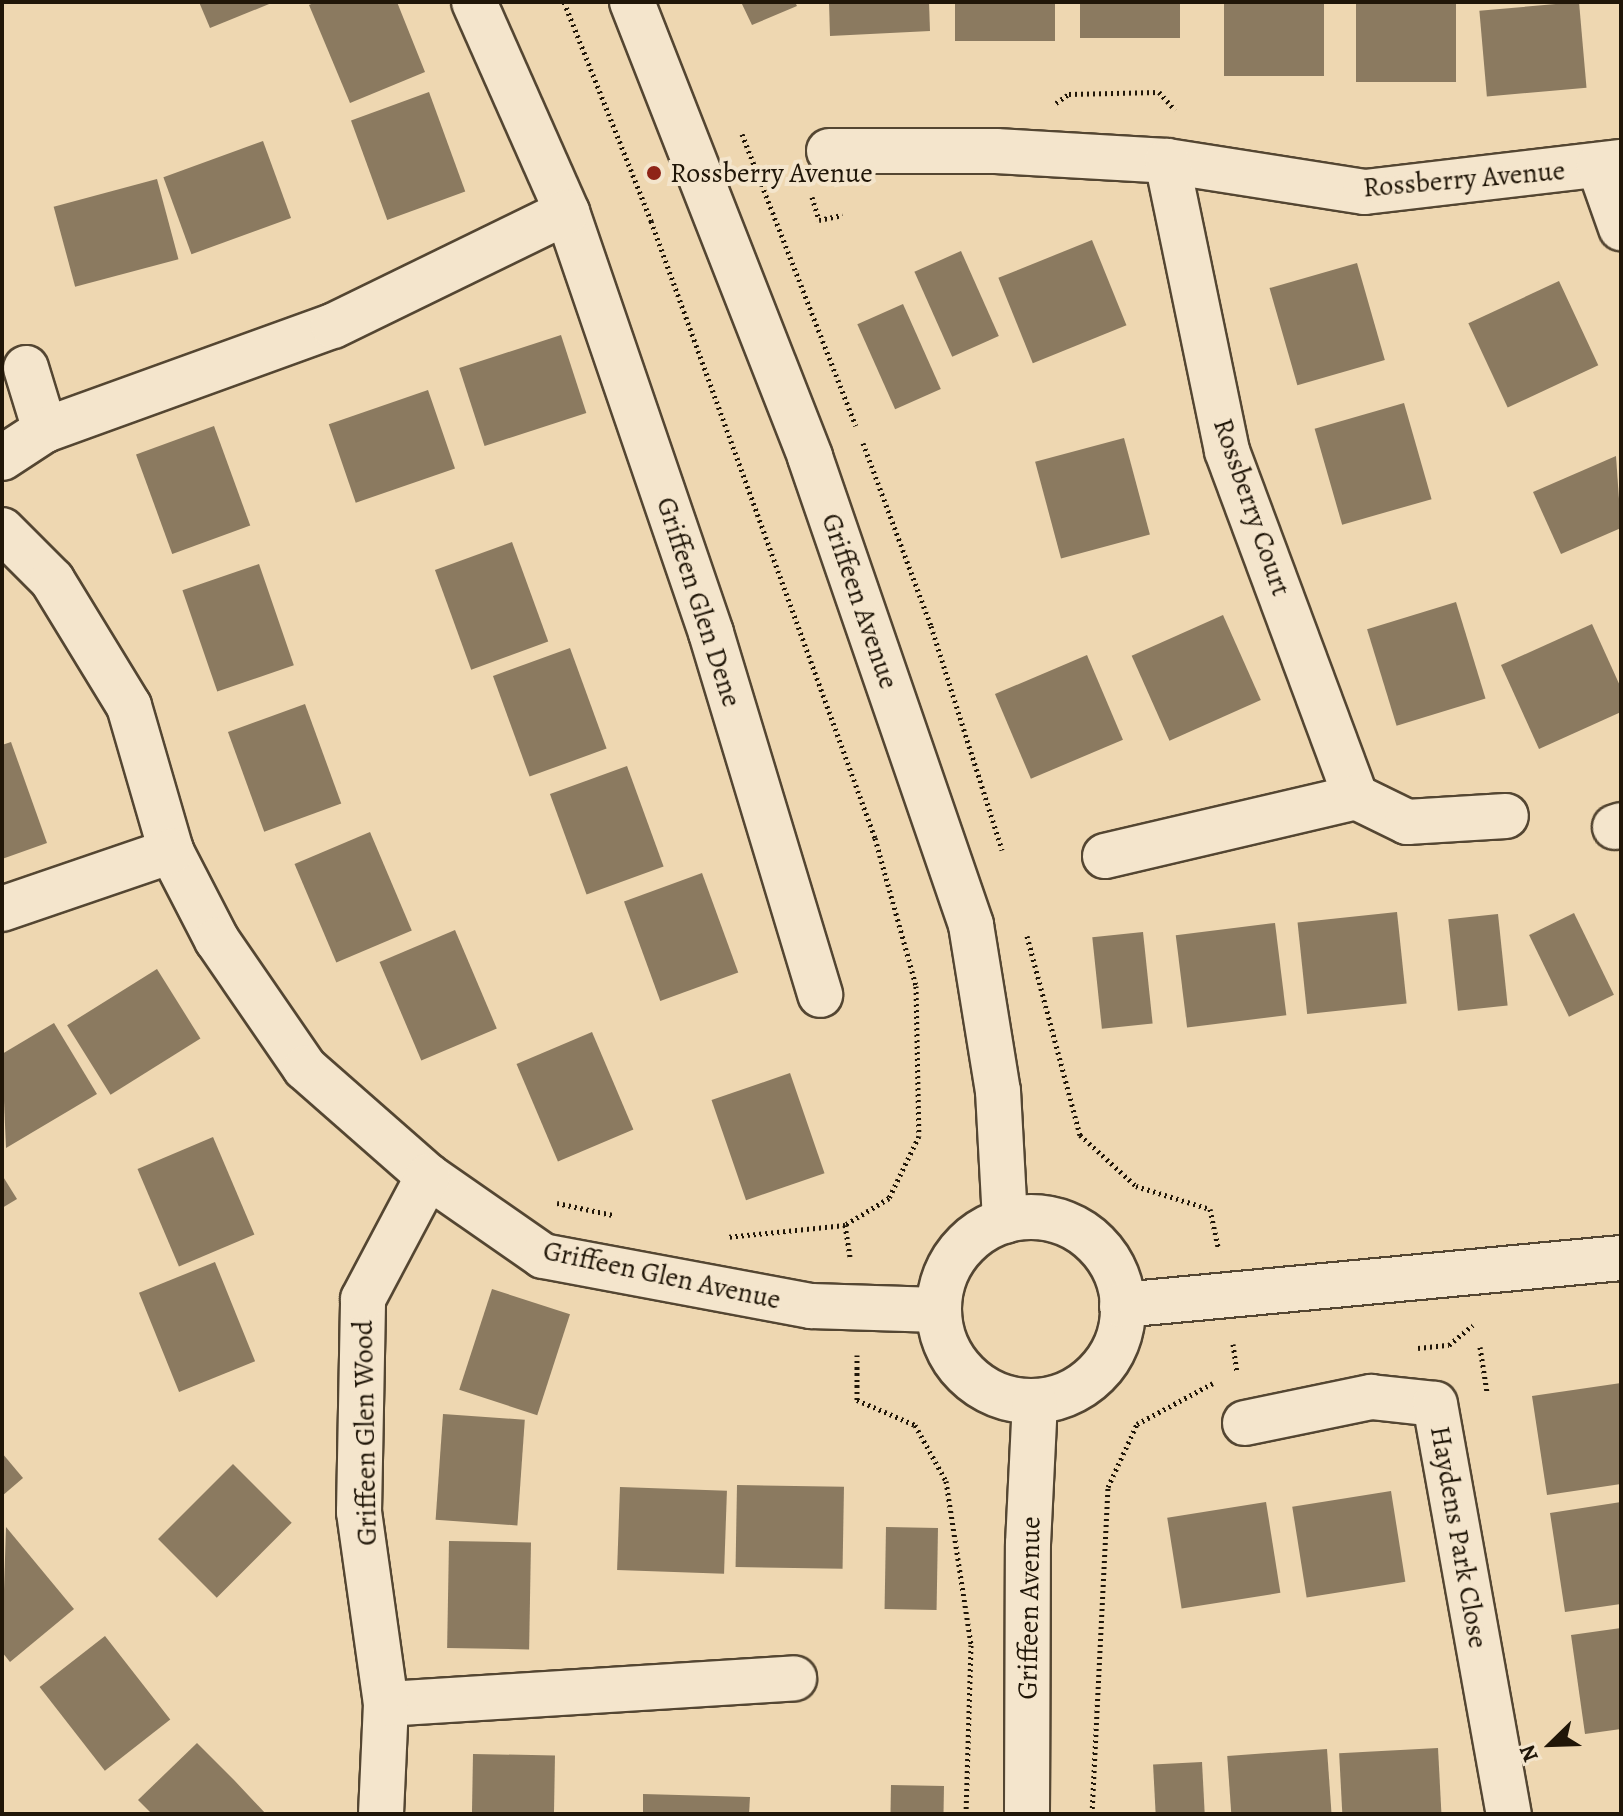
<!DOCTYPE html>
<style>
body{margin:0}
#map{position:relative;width:1623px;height:1816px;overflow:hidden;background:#eed7b1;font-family:Alegreya,serif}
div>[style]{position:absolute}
.building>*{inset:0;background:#8b7a60;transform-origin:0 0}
.path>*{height:5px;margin-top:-2.5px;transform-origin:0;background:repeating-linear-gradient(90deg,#201608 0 2px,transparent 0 6px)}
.roads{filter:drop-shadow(2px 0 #544632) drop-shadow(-2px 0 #544632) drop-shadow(0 2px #544632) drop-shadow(0 -2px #544632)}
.minor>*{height:44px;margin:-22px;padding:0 22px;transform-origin:22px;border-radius:22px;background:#f4e5cc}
.minor>.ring{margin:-22px;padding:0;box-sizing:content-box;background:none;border:44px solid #f4e5cc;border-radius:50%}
.dots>*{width:22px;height:22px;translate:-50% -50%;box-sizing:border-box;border:4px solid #f4e5cc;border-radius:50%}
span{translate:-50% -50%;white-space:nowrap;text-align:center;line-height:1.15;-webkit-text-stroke:8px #f4e5cc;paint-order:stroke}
.poi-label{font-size:28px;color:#201608}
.left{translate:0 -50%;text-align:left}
.street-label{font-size:28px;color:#201608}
.frame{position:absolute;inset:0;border:4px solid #201608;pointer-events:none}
.north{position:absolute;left:1511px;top:1704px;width:80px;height:80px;-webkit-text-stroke:6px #f4e5cc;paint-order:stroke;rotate:247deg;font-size:22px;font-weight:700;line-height:32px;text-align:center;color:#201608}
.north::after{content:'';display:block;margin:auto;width:28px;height:36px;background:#201608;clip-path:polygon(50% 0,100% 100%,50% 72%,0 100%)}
</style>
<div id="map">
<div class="building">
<i style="clip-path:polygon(199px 2px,274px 2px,210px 28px)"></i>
<i style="clip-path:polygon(316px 2px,397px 2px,425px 72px,350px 103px,309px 5px)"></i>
<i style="clip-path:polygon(741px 2px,795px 2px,797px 6px,752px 25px)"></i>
<i style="clip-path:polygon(829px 2px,929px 2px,930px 31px,830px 36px)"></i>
<i style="left:955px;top:2px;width:100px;height:39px"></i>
<i style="left:1080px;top:2px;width:100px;height:36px"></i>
<i style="left:1224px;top:2px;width:100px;height:74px"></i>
<i style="left:1356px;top:2px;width:100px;height:80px"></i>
<i style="left:1579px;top:2px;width:86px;height:100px;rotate:85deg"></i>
<i style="left:429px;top:92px;width:106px;height:83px;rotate:70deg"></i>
<i style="left:263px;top:141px;width:82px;height:106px;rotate:70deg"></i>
<i style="left:157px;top:179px;width:83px;height:107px;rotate:75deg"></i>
<i style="left:1092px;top:240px;width:92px;height:101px;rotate:68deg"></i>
<i style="left:961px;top:251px;width:93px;height:51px;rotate:66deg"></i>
<i style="left:1357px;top:263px;width:101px;height:91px;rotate:74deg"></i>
<i style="left:1559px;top:281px;width:93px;height:100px;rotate:65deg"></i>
<i style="left:903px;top:304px;width:93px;height:50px;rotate:66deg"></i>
<i style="left:561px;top:335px;width:82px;height:107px;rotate:72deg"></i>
<i style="left:428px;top:390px;width:83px;height:105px;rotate:71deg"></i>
<i style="left:1404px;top:403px;width:100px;height:93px;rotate:74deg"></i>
<i style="left:214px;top:426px;width:106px;height:83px;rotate:70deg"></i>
<i style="left:1124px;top:438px;width:100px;height:92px;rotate:75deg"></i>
<i style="clip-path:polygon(1616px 456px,1621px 528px,1561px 554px,1533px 492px)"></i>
<i style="left:512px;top:542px;width:106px;height:82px;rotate:70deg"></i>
<i style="left:259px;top:564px;width:107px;height:81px;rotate:71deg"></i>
<i style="left:1456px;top:602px;width:101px;height:93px;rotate:73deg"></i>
<i style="left:1223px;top:615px;width:93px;height:100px;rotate:66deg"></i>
<i style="clip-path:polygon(1592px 624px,1621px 688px,1621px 712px,1539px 749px,1501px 665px)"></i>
<i style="left:570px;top:648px;width:107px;height:82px;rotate:70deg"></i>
<i style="left:1087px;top:655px;width:92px;height:100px;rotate:67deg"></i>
<i style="left:305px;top:704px;width:106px;height:82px;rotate:70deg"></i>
<i style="clip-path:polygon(11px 742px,47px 843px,2px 859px,2px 745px)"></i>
<i style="left:627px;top:766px;width:107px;height:82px;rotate:70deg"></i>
<i style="left:370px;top:832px;width:107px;height:82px;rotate:67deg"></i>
<i style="left:702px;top:873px;width:106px;height:83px;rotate:70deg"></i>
<i style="left:1397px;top:912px;width:92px;height:100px;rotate:84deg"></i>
<i style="left:1574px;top:913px;width:91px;height:50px;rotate:64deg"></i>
<i style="left:1498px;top:914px;width:92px;height:50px;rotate:84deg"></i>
<i style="left:1275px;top:923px;width:93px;height:100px;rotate:83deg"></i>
<i style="left:455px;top:930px;width:107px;height:82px;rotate:67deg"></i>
<i style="left:1143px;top:932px;width:92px;height:51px;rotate:84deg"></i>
<i style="left:157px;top:969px;width:82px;height:106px;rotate:58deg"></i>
<i style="clip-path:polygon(54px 1023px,97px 1094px,6px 1148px,2px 1054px)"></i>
<i style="left:592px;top:1032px;width:106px;height:82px;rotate:67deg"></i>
<i style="left:790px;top:1073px;width:106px;height:83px;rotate:71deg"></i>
<i style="left:213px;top:1137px;width:106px;height:82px;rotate:67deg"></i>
<i style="clip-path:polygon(2px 1175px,17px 1199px,2px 1208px)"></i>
<i style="left:215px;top:1262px;width:107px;height:82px;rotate:68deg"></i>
<i style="left:492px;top:1289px;width:82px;height:106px;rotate:18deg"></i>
<i style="clip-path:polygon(1621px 1383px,1621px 1484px,1547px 1495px,1532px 1396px)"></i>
<i style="left:443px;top:1414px;width:82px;height:106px;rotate:4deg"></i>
<i style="clip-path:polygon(2px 1453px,23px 1478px,2px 1496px)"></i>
<i style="left:233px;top:1464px;width:83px;height:106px;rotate:45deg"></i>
<i style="left:737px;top:1485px;width:107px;height:82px;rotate:1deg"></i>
<i style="left:620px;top:1487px;width:107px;height:83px;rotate:2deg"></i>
<i style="left:1391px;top:1491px;width:92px;height:100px;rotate:81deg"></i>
<i style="left:1266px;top:1502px;width:92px;height:100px;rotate:81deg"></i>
<i style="clip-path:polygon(1621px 1502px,1621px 1604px,1565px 1612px,1550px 1513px)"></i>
<i style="clip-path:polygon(6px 1527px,74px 1609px,10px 1662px,2px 1652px)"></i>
<i style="left:886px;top:1527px;width:52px;height:82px;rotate:1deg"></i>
<i style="left:449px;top:1541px;width:82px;height:107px;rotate:1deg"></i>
<i style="clip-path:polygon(1621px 1628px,1621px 1729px,1585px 1734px,1571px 1635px)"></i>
<i style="left:105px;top:1636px;width:106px;height:83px;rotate:52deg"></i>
<i style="clip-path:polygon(197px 1743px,234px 1780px,266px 1814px,152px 1814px,138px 1800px)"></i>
<i style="left:1438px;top:1748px;width:66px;height:99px;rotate:87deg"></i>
<i style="left:1327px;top:1749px;width:65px;height:100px;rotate:86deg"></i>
<i style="left:473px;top:1754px;width:82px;height:60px;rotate:1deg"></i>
<i style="left:1202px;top:1762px;width:52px;height:49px;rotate:87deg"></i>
<i style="left:891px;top:1785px;width:53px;height:29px;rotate:1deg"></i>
<i style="clip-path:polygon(643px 1794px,750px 1797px,749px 1814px,643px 1814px)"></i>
</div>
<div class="path">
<i style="left:564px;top:2px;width:236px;rotate:68.3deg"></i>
<i style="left:651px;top:221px;width:656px;rotate:70.05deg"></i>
<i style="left:875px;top:838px;width:154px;rotate:74.5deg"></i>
<i style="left:916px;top:986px;width:150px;rotate:88.9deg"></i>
<i style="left:919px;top:1136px;width:69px;rotate:115.8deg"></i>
<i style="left:889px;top:1198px;width:52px;rotate:148.5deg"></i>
<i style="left:845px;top:1225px;width:119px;rotate:174.2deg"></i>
<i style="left:1056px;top:103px;width:16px;rotate:-35deg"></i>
<i style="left:1069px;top:94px;width:90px;rotate:-1.3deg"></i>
<i style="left:1159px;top:92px;width:24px;rotate:48deg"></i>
<i style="left:742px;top:134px;width:313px;rotate:68.7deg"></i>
<i style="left:760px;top:178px;width:26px;rotate:-21deg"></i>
<i style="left:812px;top:197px;width:24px;rotate:73deg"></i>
<i style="left:819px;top:220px;width:24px;rotate:-12deg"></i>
<i style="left:863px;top:443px;width:195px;rotate:69.6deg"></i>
<i style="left:931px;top:626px;width:235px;rotate:72.4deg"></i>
<i style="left:1027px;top:936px;width:206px;rotate:75.1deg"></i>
<i style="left:1080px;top:1135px;width:76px;rotate:42.3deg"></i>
<i style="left:1136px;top:1186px;width:77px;rotate:17.3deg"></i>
<i style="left:1210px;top:1209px;width:40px;rotate:78deg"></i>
<i style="left:557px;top:1203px;width:57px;rotate:12.1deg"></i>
<i style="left:845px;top:1225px;width:32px;rotate:81deg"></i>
<i style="left:1233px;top:1344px;width:27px;rotate:82deg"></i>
<i style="left:1480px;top:1347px;width:46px;rotate:81.2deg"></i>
<i style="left:1418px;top:1348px;width:31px;rotate:-6deg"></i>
<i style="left:1449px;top:1345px;width:31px;rotate:-40deg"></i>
<i style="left:857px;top:1355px;width:45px;rotate:90deg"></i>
<i style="left:857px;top:1400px;width:63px;rotate:23.3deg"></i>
<i style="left:915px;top:1425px;width:64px;rotate:61deg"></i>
<i style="left:946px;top:1481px;width:166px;rotate:81.3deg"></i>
<i style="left:971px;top:1645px;width:169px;rotate:91.7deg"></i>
<i style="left:1092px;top:1814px;width:327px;rotate:-87.2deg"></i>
<i style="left:1108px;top:1487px;width:69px;rotate:-65.3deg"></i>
<i style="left:1137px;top:1424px;width:86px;rotate:-28.3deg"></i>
</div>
<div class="roads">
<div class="minor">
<i style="left:474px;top:2px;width:230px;rotate:66.1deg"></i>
<i style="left:567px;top:212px;width:445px;rotate:71.1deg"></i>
<i style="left:711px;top:633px;width:378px;rotate:73.2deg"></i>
<i style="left:632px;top:2px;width:489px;rotate:68.6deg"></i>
<i style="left:810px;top:457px;width:495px;rotate:71deg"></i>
<i style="left:971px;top:925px;width:168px;rotate:80.8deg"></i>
<i style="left:998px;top:1091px;width:130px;rotate:86.9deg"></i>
<i style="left:829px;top:151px;width:167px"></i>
<i style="left:996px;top:151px;width:171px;rotate:3.3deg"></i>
<i style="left:1167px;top:161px;width:200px;rotate:8.9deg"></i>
<i style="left:1365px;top:192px;width:258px;rotate:-6.7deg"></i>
<i style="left:1167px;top:161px;width:296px;rotate:78.3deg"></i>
<i style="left:1227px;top:451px;width:369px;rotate:69.6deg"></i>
<i style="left:1599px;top:166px;width:66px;rotate:70.5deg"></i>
<i style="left:26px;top:368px;width:65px;rotate:73deg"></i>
<i style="left:2px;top:458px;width:51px;rotate:-33.1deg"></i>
<i style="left:45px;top:430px;width:306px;rotate:-19.9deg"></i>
<i style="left:333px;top:326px;width:260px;rotate:-26deg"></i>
<i style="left:2px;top:530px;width:71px;rotate:45deg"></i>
<i style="left:52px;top:580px;width:148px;rotate:58.6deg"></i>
<i style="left:129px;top:706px;width:151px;rotate:73.8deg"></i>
<i style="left:171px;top:851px;width:100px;rotate:62.7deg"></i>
<i style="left:217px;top:940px;width:155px;rotate:55.5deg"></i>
<i style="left:305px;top:1068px;width:164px;rotate:41.3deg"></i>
<i style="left:428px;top:1176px;width:140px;rotate:34.8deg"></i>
<i style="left:543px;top:1256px;width:273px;rotate:10.6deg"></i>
<i style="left:811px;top:1306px;width:127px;rotate:1.8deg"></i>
<i style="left:1615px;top:827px;width:6px;rotate:-18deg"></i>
<i style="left:1105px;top:856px;width:258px;rotate:-13.2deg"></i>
<i style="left:1356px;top:797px;width:57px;rotate:26.1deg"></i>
<i style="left:1407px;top:822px;width:99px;rotate:-3.5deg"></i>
<i style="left:2px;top:909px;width:179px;rotate:-18.9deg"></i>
<i class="ring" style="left:939px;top:1217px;width:140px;height:140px"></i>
<i style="left:1122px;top:1305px;width:501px;rotate:-5.38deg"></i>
<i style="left:1245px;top:1423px;width:129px;rotate:-11.7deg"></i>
<i style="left:1371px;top:1397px;width:64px;rotate:6.2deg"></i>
<i style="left:1435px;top:1404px;width:417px;rotate:79.8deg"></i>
<i style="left:386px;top:1704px;width:409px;rotate:-3.6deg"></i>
<i style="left:381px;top:1814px;width:110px;rotate:-87.4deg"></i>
<i style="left:386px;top:1704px;width:194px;rotate:-98deg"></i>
<i style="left:359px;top:1512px;width:213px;rotate:-88.9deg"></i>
<i style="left:363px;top:1299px;width:139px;rotate:-62.1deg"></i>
<i style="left:1027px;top:1814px;width:270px;rotate:-89.8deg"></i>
<i style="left:1028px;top:1544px;width:142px;rotate:-87.2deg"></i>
</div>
</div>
<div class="dots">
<i style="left:654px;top:173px;background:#8f2418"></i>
</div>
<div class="poi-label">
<span class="left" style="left:670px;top:173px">Rossberry Avenue</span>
</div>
<div class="street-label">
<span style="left:1464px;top:179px;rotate:-5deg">Rossberry Avenue</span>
<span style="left:1252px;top:507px;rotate:71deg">Rossberry Court</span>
<span style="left:860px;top:601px;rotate:71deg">Griffeen Avenue</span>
<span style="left:699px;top:602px;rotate:72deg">Griffeen Glen Dene</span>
<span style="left:662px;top:1275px;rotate:12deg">Griffeen Glen Avenue</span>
<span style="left:365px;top:1433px;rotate:-91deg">Griffeen Glen Wood</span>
<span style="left:1459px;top:1537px;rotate:80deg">Haydens Park Close</span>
<span style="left:1029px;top:1608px;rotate:-89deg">Griffeen Avenue</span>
</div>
<div class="frame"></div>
<div class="north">N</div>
</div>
